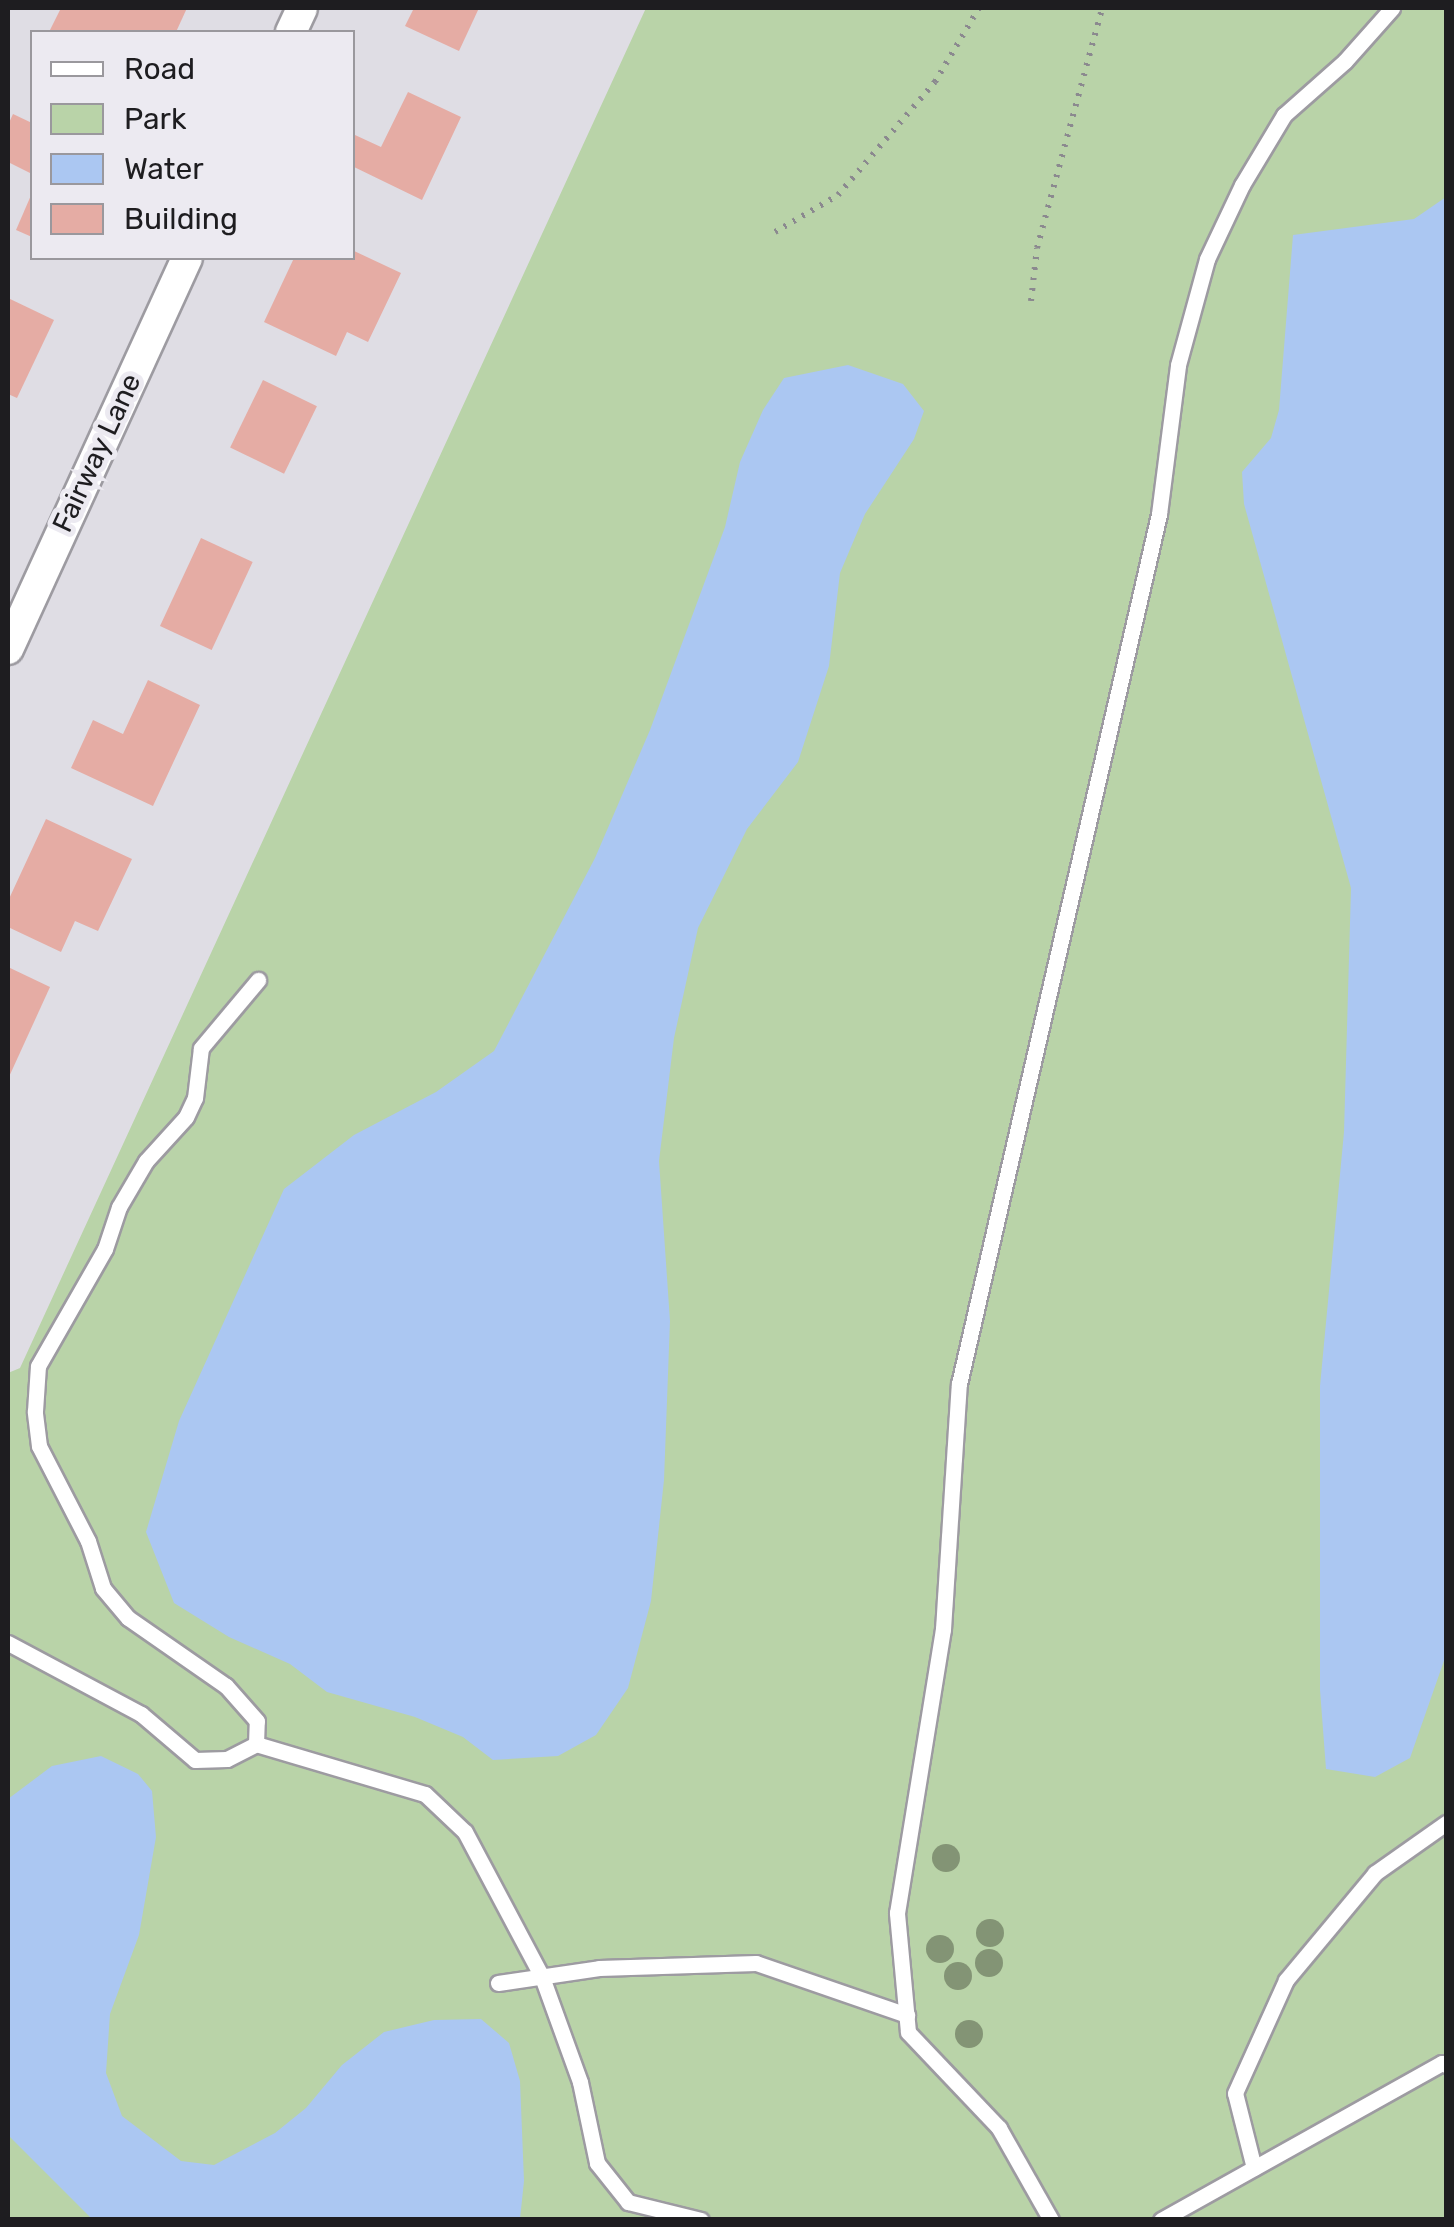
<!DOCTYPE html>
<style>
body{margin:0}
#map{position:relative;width:1454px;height:2227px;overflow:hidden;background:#dfdde4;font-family:Rubik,sans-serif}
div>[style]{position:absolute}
.green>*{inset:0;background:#b9d3a8}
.water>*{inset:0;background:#abc7f2}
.building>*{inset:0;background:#e5aca4;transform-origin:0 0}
.path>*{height:6px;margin-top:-3px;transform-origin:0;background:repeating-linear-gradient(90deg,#8b898f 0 2.5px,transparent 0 10.5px)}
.roads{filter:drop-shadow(2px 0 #9d9ba1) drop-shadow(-2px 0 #9d9ba1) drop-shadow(0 2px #9d9ba1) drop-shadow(0 -2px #9d9ba1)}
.lane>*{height:15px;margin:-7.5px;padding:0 7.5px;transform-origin:7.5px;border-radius:7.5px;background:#fff}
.street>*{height:30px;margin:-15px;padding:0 15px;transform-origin:15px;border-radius:15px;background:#fff}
.trees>*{width:28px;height:28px;margin:-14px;border-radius:50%;background:#839475}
span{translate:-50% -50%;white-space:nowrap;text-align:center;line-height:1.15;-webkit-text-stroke:10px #eceaf1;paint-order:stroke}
.street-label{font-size:28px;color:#1e1d20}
.frame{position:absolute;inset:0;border:10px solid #1e1d20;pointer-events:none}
.legend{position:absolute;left:30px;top:30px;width:325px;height:230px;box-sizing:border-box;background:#eceaf1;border:2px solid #9a989d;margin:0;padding:12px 18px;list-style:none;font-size:30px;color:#1e1d20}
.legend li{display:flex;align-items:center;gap:20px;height:50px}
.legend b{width:50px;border:2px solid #9a989d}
</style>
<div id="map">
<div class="green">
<i style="clip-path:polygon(646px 8px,1446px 8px,1446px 2219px,8px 2219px,8px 1373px,20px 1368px)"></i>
</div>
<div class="water">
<i style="clip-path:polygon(1446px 197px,1446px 1655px,1410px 1758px,1375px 1777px,1326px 1769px,1320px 1690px,1320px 1386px,1344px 1132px,1351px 888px,1244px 504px,1242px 472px,1271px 438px,1279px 410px,1293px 235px,1414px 219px)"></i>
<i style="clip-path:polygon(848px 365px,903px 384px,924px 411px,914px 439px,865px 514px,840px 573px,829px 666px,798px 762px,747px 829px,698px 928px,674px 1038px,659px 1161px,670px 1321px,664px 1480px,651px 1601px,628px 1688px,596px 1735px,558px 1756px,493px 1760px,463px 1737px,415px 1717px,327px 1692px,290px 1664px,229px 1637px,174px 1603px,146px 1532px,179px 1421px,284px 1189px,354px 1135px,436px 1092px,494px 1051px,595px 858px,650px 730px,725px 527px,740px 462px,763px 410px,784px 378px)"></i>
<i style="clip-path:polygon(101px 1756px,138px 1774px,152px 1791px,156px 1837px,139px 1935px,110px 2014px,106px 2073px,122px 2116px,181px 2161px,214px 2165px,275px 2133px,306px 2108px,342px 2065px,384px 2032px,434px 2020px,481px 2019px,509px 2043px,520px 2081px,524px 2181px,520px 2219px,92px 2219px,8px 2135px,8px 1799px,52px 1766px)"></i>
</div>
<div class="building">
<i style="clip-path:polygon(61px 8px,187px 8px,176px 32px,49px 32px)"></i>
<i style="clip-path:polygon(414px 8px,479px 8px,459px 51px,405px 26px)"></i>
<i style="clip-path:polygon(408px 92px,461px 117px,422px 200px,352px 166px,355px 135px,381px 147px)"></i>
<i style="clip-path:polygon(13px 114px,32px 123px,32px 174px,8px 162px,8px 125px)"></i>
<i style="clip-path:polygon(32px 193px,32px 237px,16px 230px)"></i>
<i style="clip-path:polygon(352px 250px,401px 273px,368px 342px,347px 332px,336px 356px,264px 322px,294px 258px,352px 258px)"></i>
<i style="clip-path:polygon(8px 298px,54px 320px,17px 398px,8px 394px)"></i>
<i style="left:263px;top:380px;width:60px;height:75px;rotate:26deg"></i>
<i style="left:201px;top:538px;width:57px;height:97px;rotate:25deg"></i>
<i style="clip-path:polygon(148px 680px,200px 705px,153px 806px,71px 768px,93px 720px,123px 734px)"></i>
<i style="clip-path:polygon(46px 819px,132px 859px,98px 931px,75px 921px,61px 952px,8px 927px,8px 901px)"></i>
<i style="clip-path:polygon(8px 967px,50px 987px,8px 1079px)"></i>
</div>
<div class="path">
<i style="left:775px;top:232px;width:73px;rotate:-30.4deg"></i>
<i style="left:838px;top:195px;width:149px;rotate:-49.4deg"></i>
<i style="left:935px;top:82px;width:86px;rotate:-59.3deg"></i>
<i style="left:1031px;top:301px;width:53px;rotate:-83.5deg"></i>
<i style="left:1037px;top:248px;width:249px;rotate:-74.8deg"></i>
</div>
<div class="roads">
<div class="lane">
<i style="left:8px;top:1643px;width:151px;rotate:28.1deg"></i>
<i style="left:141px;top:1714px;width:71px;rotate:40.4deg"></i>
<i style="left:195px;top:1760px;width:32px;rotate:-2deg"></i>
<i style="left:227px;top:1759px;width:33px;rotate:-27deg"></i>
<i style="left:256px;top:1744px;width:176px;rotate:16.5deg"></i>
<i style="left:425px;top:1794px;width:55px;rotate:43.5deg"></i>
<i style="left:465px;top:1832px;width:164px;rotate:62deg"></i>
<i style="left:542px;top:1977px;width:112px;rotate:70.1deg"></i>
<i style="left:580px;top:2082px;width:83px;rotate:78.1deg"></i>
<i style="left:597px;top:2163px;width:50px;rotate:51.5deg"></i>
<i style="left:628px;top:2202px;width:75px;rotate:13.9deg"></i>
<i style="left:256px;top:1744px;width:23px;rotate:-88deg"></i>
<i style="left:257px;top:1721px;width:47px;rotate:-131.5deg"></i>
<i style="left:226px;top:1686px;width:119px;rotate:-145.2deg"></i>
<i style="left:128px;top:1618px;width:39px;rotate:-130deg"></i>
<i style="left:103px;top:1588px;width:49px;rotate:-107.7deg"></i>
<i style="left:88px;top:1541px;width:107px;rotate:-117.3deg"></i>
<i style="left:39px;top:1446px;width:35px;rotate:-97deg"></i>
<i style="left:35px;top:1411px;width:45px;rotate:-86.2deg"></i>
<i style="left:38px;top:1366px;width:135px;rotate:-60.2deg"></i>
<i style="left:105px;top:1249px;width:44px;rotate:-71.6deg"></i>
<i style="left:119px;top:1207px;width:53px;rotate:-59.6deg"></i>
<i style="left:146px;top:1161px;width:59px;rotate:-47.7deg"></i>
<i style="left:186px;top:1117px;width:21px;rotate:-65deg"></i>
<i style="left:195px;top:1098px;width:50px;rotate:-83.2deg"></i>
<i style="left:201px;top:1048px;width:89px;rotate:-50deg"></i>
<i style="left:498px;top:1983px;width:102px;rotate:-8.4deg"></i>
<i style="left:599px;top:1968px;width:157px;rotate:-1.8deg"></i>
<i style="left:756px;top:1963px;width:160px;rotate:19deg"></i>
<i style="left:1254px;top:2168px;width:77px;rotate:-104.2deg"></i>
<i style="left:1235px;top:2093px;width:124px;rotate:-65.7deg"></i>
<i style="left:1286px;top:1980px;width:139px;rotate:-50.2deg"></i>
<i style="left:1375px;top:1873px;width:87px;rotate:-35.2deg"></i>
<i style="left:1051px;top:2220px;width:106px;rotate:-119.5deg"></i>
<i style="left:999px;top:2128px;width:132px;rotate:-133.5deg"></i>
<i style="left:908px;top:2032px;width:120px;rotate:-95.3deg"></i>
<i style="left:897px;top:1913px;width:288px;rotate:-80.8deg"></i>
<i style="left:943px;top:1629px;width:246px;rotate:-86.3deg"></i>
<i style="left:959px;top:1384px;width:893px;rotate:-77.05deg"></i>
<i style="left:1159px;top:514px;width:150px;rotate:-82.7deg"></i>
<i style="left:1178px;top:365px;width:110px;rotate:-74.7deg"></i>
<i style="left:1207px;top:259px;width:82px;rotate:-64.7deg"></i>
<i style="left:1242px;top:185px;width:82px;rotate:-59deg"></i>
<i style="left:1284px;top:115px;width:81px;rotate:-41.5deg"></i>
<i style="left:1345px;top:61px;width:71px;rotate:-48.4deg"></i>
<i style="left:1161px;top:2220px;width:322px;rotate:-29.2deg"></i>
<i style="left:1442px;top:2063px;width:4px;rotate:27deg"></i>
</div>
<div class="street">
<i style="left:291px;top:32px;width:26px;rotate:-65deg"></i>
<i style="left:8px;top:649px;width:430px;rotate:-65.4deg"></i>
</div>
</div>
<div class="trees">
<i style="left:946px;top:1858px"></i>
<i style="left:990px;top:1933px"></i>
<i style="left:940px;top:1949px"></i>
<i style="left:989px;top:1963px"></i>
<i style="left:958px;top:1976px"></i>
<i style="left:969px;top:2034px"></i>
</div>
<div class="street-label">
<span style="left:97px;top:453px;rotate:-65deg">Fairway Lane</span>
</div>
<div class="frame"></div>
<ul class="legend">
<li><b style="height:12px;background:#fff"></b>Road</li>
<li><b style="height:28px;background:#b9d3a8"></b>Park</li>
<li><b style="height:28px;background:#abc7f2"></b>Water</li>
<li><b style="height:28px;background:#e5aca4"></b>Building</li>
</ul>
</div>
